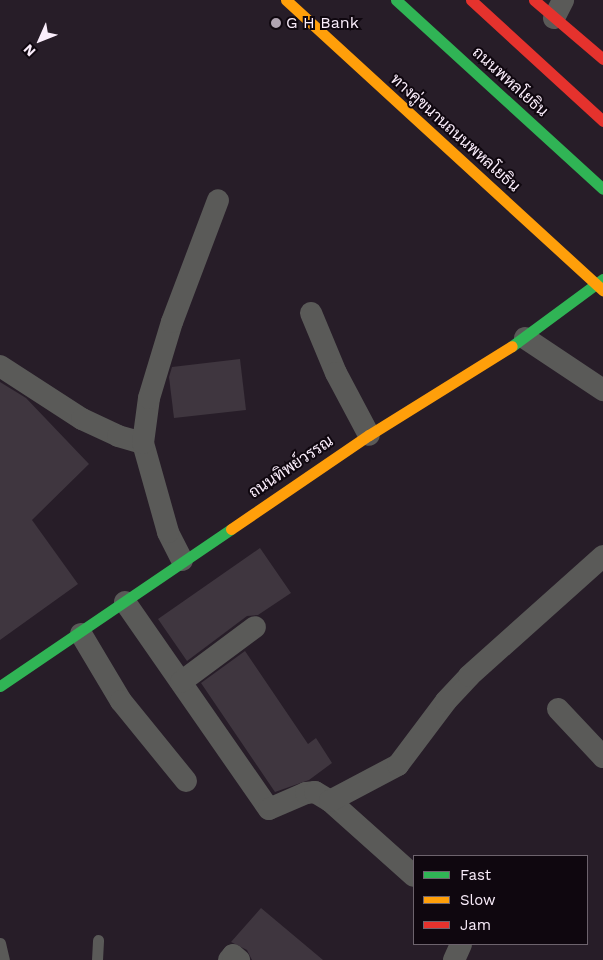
<!DOCTYPE html>
<meta charset="utf-8">
<style>
body{margin:0}
#map{position:relative;width:603px;height:960px;overflow:hidden;background:#271d28;font-family:"Work Sans",Sarabun,sans-serif}
div>[style]{position:absolute}
.building>*{inset:0;background:#3f363f}
.lane>*{height:11px;margin:-5.5px;padding:0 5.5px;transform-origin:5.5px;border-radius:5.5px;background:#5a5a58}
.street>*{height:22px;margin:-11px;padding:0 11px;transform-origin:11px;border-radius:11px;background:#5a5a58}
.fast>*{height:11px;margin:-5.5px;padding:0 5.5px;transform-origin:5.5px;border-radius:5.5px;background:#30b455}
.slow>*{height:11px;margin:-5.5px;padding:0 5.5px;transform-origin:5.5px;border-radius:5.5px;background:#ff9f0a}
.jam>*{height:11px;margin:-5.5px;padding:0 5.5px;transform-origin:5.5px;border-radius:5.5px;background:#e5322d}
.dots>*{width:14px;height:14px;translate:-50% -50%;box-sizing:border-box;border:2px solid #0f070f;border-radius:50%}
span{translate:-50% -50%;white-space:nowrap;text-align:center;line-height:1.15;-webkit-text-stroke:4px #0f070f;paint-order:stroke}
.poi-label{font-size:16px;color:#faedfb}
.left{translate:0 -50%;text-align:left}
.street-label{font-size:16px;color:#faedfb}
.legend{position:absolute;left:413px;top:855px;width:175px;height:90px;box-sizing:border-box;background:#0f070f;border:1px solid #6d636d;margin:0;padding:6px 9px;list-style:none;font-size:15px;color:#faedfb}
.legend li{display:flex;align-items:center;gap:10px;height:25px}
.legend b{width:25px;border:1px solid #6d636d}
.north{position:absolute;left:15px;top:15px;width:50px;height:50px;-webkit-text-stroke:4px #0f070f;paint-order:stroke;rotate:226deg;font-size:14px;font-weight:700;line-height:20px;text-align:center;color:#faedfb}
.north::after{content:'';display:block;margin:auto;width:18px;height:22px;background:#faedfb;clip-path:polygon(50% 0,100% 100%,50% 72%,0 100%)}
</style>
<div id="map">
<div class="building">
<i style="clip-path:polygon(240px 359px,246px 410px,174px 418px,169px 377px,172px 367px)"></i>
<i style="clip-path:polygon(0 382px,26px 398px,89px 464px,32px 520px,78px 584px,0 640px)"></i>
<i style="clip-path:polygon(260px 548px,291px 593px,258px 615px,247px 616px,187px 661px,158px 619px)"></i>
<i style="clip-path:polygon(245px 651px,308px 744px,316px 738px,332px 763px,309px 780px,275px 792px,201px 683px)"></i>
<i style="clip-path:polygon(261px 908px,323px 960px,252px 960px,247px 950px,231px 942px)"></i>
</div>
<div class="lane">
<i style="left:0;top:943px;width:17px;rotate:77deg"></i>
<i style="left:97px;top:960px;width:20px;rotate:-87deg"></i>
</div>
<div class="street">
<i style="left:554px;top:18px;width:20px;rotate:-63deg"></i>
<i style="left:311px;top:313px;width:65px;rotate:67.4deg"></i>
<i style="left:336px;top:373px;width:70px;rotate:62deg"></i>
<i style="left:525px;top:338px;width:94px;rotate:33.7deg"></i>
<i style="left:0;top:366px;width:98px;rotate:32.9deg"></i>
<i style="left:82px;top:419px;width:40px;rotate:25deg"></i>
<i style="left:118px;top:436px;width:26px;rotate:16deg"></i>
<i style="left:182px;top:560px;width:31px;rotate:-117deg"></i>
<i style="left:168px;top:532px;width:92px;rotate:-105.7deg"></i>
<i style="left:143px;top:443px;width:45px;rotate:-82.4deg"></i>
<i style="left:149px;top:398px;width:79px;rotate:-73.2deg"></i>
<i style="left:172px;top:322px;width:130px;rotate:-69.3deg"></i>
<i style="left:125px;top:602px;width:252px;rotate:55.2deg"></i>
<i style="left:269px;top:809px;width:40px;rotate:-23.4deg"></i>
<i style="left:306px;top:793px;width:9px;rotate:-6deg"></i>
<i style="left:315px;top:792px;width:17px;rotate:31deg"></i>
<i style="left:81px;top:634px;width:78px;rotate:59.2deg"></i>
<i style="left:121px;top:701px;width:103px;rotate:50.9deg"></i>
<i style="left:181px;top:682px;width:92px;rotate:-36.6deg"></i>
<i style="left:558px;top:709px;width:66px;rotate:46.8deg"></i>
<i style="left:414px;top:876px;width:113px;rotate:-138.2deg"></i>
<i style="left:330px;top:801px;width:77px;rotate:-27.9deg"></i>
<i style="left:398px;top:765px;width:80px;rotate:-53.1deg"></i>
<i style="left:446px;top:701px;width:34px;rotate:-47deg"></i>
<i style="left:469px;top:676px;width:180px;rotate:-41.8deg"></i>
<i style="left:229px;top:960px;width:6px;rotate:-51deg"></i>
<i style="left:233px;top:955px;width:8px;rotate:40deg"></i>
<i style="left:454px;top:960px;width:17px;rotate:-66deg"></i>
</div>
<div class="fast">
<i style="left:396px;top:0;width:280px;rotate:42.4deg"></i>
<i style="left:512px;top:346px;width:113px;rotate:-36.4deg"></i>
<i style="left:0;top:686px;width:279px;rotate:-34.2deg"></i>
</div>
<div class="slow">
<i style="left:286px;top:0;width:430px;rotate:42.5deg"></i>
<i style="left:231px;top:529px;width:167px;rotate:-34.3deg"></i>
<i style="left:369px;top:435px;width:168px;rotate:-31.9deg"></i>
</div>
<div class="jam">
<i style="left:471px;top:0;width:179px;rotate:42.5deg"></i>
<i style="left:534px;top:0;width:91px;rotate:40.5deg"></i>
</div>
<div class="dots">
<i style="left:276px;top:23px;background:#b0a4b1"></i>
</div>
<div class="poi-label">
<span class="left" style="left:286px;top:23px">G H Bank</span>
</div>
<div class="street-label">
<span style="left:510px;top:82px;rotate:42deg">ถนนพหลโยธิน</span>
<span style="left:455px;top:133px;rotate:42deg">ทางคู่ขนานถนนพหลโยธิน</span>
<span style="left:291px;top:467px;rotate:-34deg">ถนนทิพย์วรรณ</span>
</div>
<ul class="legend">
<li><b style="height:6px;background:#30b455"></b>Fast</li>
<li><b style="height:6px;background:#ff9f0a"></b>Slow</li>
<li><b style="height:6px;background:#e5322d"></b>Jam</li>
</ul>
<div class="north">N</div>
</div>
